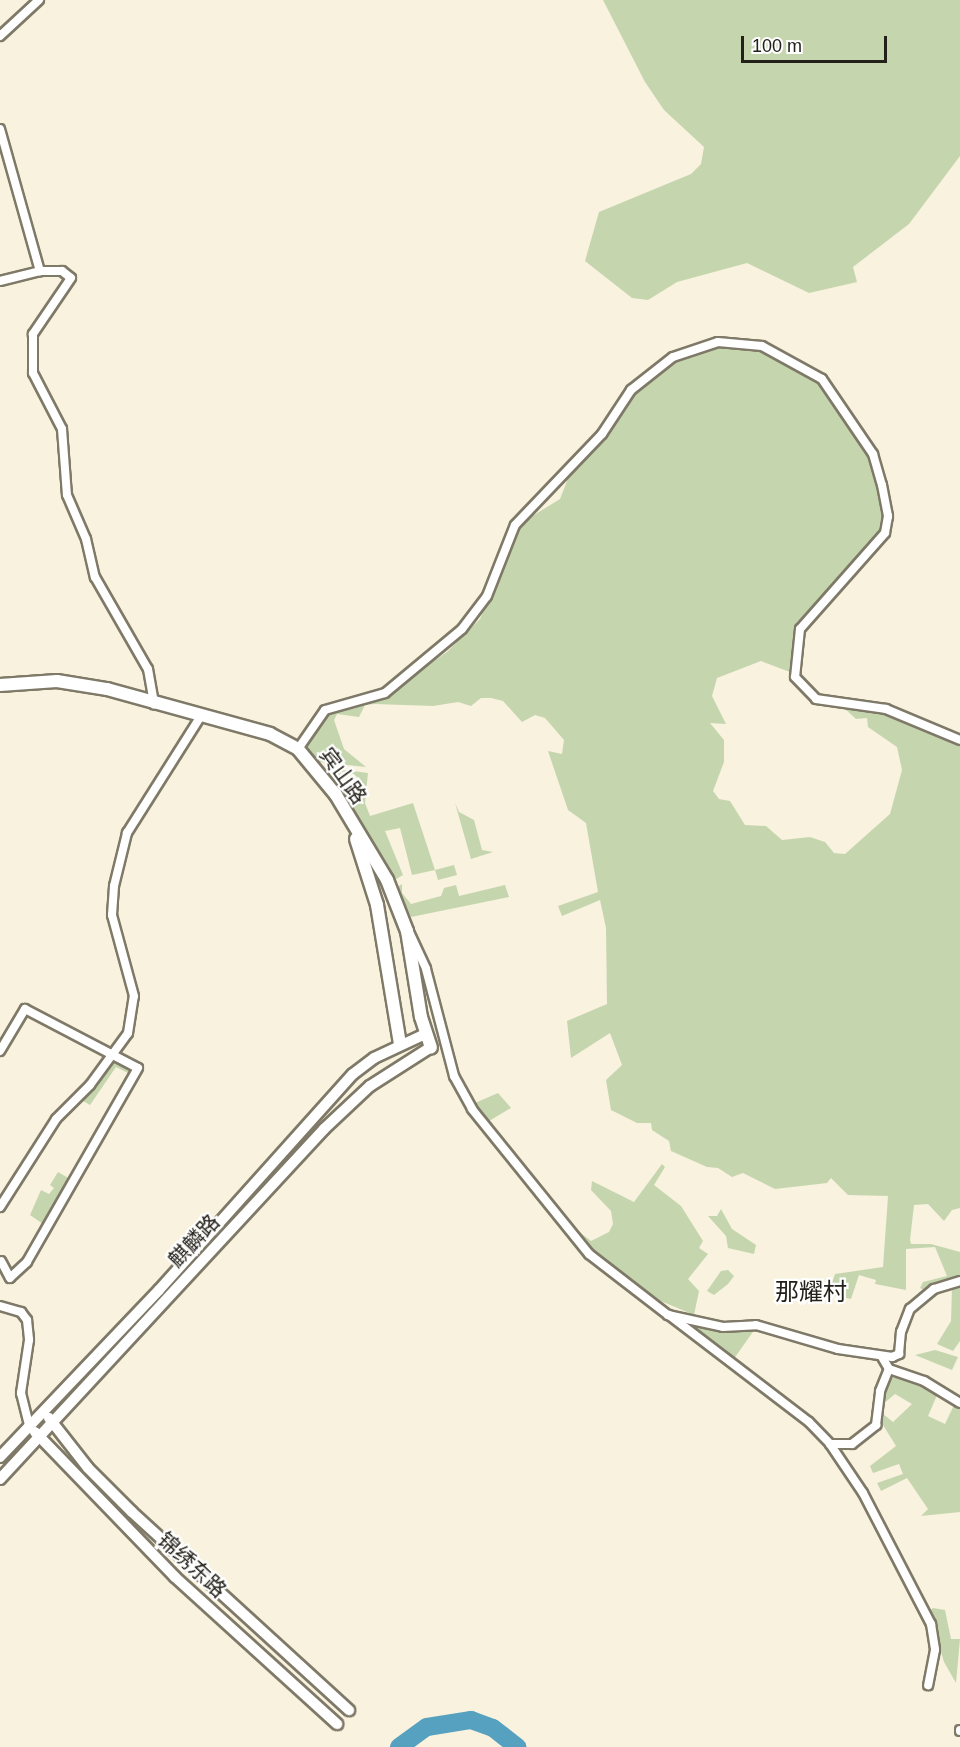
<!DOCTYPE html>
<meta charset="utf-8">
<style>
body{margin:0}
#map{position:relative;width:960px;height:1747px;overflow:hidden;background:#f8f2de;font-family:Arial,"Noto Sans SC",sans-serif}
div>[style]{position:absolute}
.green>*{inset:0;background:#c5d6af}
.river>*{height:18px;margin:-9px;padding:0 9px;transform-origin:9px;border-radius:9px;background:#56a1c0}
.roads{filter:drop-shadow(2px 0 #7f7968) drop-shadow(-2px 0 #7f7968) drop-shadow(0 2px #7f7968) drop-shadow(0 -2px #7f7968)}
.street>*{height:8px;margin:-4px;padding:0 4px;transform-origin:4px;border-radius:4px;background:#fff}
.secondary>*{height:10px;margin:-5px;padding:0 5px;transform-origin:5px;border-radius:5px;background:#fff}
.primary>*{height:12px;margin:-6px;padding:0 6px;transform-origin:6px;border-radius:6px;background:#fff}
span{translate:-50% -50%;white-space:nowrap;text-align:center;line-height:1.15;-webkit-text-stroke:4.5px #fff;paint-order:stroke}
.street-label{font-size:21px;color:#24211a}
.quarter-label{font-size:24px;color:#24211a}
.scale{position:absolute;left:741px;top:36px;width:146px;height:27px;box-sizing:border-box;border:3px solid #24211a;border-top:0;padding-left:8px;font-size:18px;line-height:21px;white-space:nowrap;color:#24211a;-webkit-text-stroke:4px #fff;paint-order:stroke}
</style>
<div id="map">
<div class="green">
<i style="clip-path:polygon(603px 0,960px 0,960px 156px,909px 224px,853px 267px,857px 282px,809px 293px,747px 263px,677px 282px,648px 300px,632px 298px,585px 261px,599px 212px,691px 174px,701px 164px,704px 147px,664px 110px,645px 82px)"></i>
<i style="clip-path:polygon(723px 346px,760px 347px,818px 378px,871px 455px,886px 514px,883px 531px,867px 543px,796px 631px,790px 672px,761px 661px,717px 678px,712px 696px,726px 724px,710px 723px,724px 740px,724px 762px,713px 791px,719px 799px,730px 801px,745px 825px,766px 826px,782px 840px,810px 837px,825px 842px,834px 853px,845px 854px,890px 814px,902px 770px,897px 747px,868px 727px,867px 718px,856px 719px,844px 708px,885px 711px,960px 743px,960px 1208px,952px 1210px,944px 1221px,928px 1204px,914px 1205px,910px 1240px,911px 1244px,931px 1244px,960px 1252px,960px 1275px,925px 1291px,920px 1288px,923px 1282px,947px 1276px,935px 1247px,906px 1249px,906px 1290px,875px 1284px,876px 1280px,859px 1275px,851px 1299px,828px 1294px,835px 1274px,883px 1267px,888px 1196px,848px 1195px,831px 1178px,827px 1183px,775px 1189px,743px 1173px,732px 1177px,718px 1168px,707px 1167px,671px 1151px,669px 1141px,652px 1130px,651px 1123px,637px 1123px,611px 1110px,606px 1080px,622px 1065px,610px 1033px,571px 1058px,567px 1021px,607px 1004px,606px 928px,600px 900px,562px 916px,558px 906px,598px 892px,586px 823px,568px 810px,548px 751px,562px 754px,564px 740px,545px 718px,535px 715px,522px 722px,503px 701px,491px 698px,481px 698px,471px 706px,458px 702px,433px 706px,375px 704px,365px 705px,359px 717px,337px 714px,334px 720px,344px 749px,366px 767px,320px 762px,306px 749px,326px 713px,369px 700px,413px 675px,447px 652px,480px 619px,518px 525px,560px 499px,569px 476px,634px 392px,683px 358px)"></i>
<i style="clip-path:polygon(337px 769px,368px 773px,365px 803px,370px 816px,413px 803px,435px 870px,454px 865px,457px 875px,438px 880px,435px 870px,412px 875px,400px 828px,385px 831px,403px 875px,393px 881px,340px 795px,360px 790px,362px 782px,354px 774px,341px 772px,338px 789px,325px 774px)"></i>
<i style="clip-path:polygon(455px 803px,459px 812px,474px 820px,482px 850px,493px 852px,471px 859px)"></i>
<i style="clip-path:polygon(402px 884px,402px 893px,411px 904px,441px 896px,444px 888px,456px 885px,459px 896px,505px 885px,509px 897px,411px 917px,395px 889px)"></i>
<i style="clip-path:polygon(115px 1060px,135px 1068px,134px 1076px,116px 1067px,90px 1105px,78px 1098px)"></i>
<i style="clip-path:polygon(498px 1093px,511px 1108px,489px 1121px,475px 1103px)"></i>
<i style="clip-path:polygon(662px 1164px,665px 1167px,654px 1185px,681px 1206px,703px 1241px,699px 1248px,708px 1254px,688px 1279px,699px 1291px,694px 1315px,649px 1296px,608px 1265px,585px 1243px,573px 1227px,591px 1241px,609px 1232px,613px 1224px,611px 1211px,591px 1190px,592px 1181px,634px 1202px)"></i>
<i style="clip-path:polygon(58px 1172px,70px 1179px,43px 1224px,30px 1215px,41px 1190px,49px 1194px,54px 1188px,50px 1185px)"></i>
<i style="clip-path:polygon(721px 1209px,732px 1229px,756px 1245px,754px 1254px,728px 1248px,726px 1236px,708px 1216px,717px 1216px)"></i>
<i style="clip-path:polygon(728px 1270px,734px 1276px,728px 1284px,714px 1295px,707px 1291px,721px 1271px)"></i>
<i style="clip-path:polygon(960px 1284px,960px 1341px,953px 1351px,937px 1344px,951px 1321px,952px 1287px)"></i>
<i style="clip-path:polygon(687px 1323px,727px 1330px,755px 1329px,733px 1360px)"></i>
<i style="clip-path:polygon(935px 1350px,958px 1357px,952px 1370px,915px 1355px)"></i>
<i style="clip-path:polygon(902px 1376px,938px 1393px,928px 1416px,945px 1424px,955px 1403px,960px 1406px,960px 1512px,921px 1516px,928px 1509px,907px 1478px,881px 1491px,877px 1483px,903px 1474px,899px 1464px,873px 1473px,870px 1466px,896px 1446px,883px 1425px,883px 1414px,893px 1422px,912px 1404px,895px 1394px,882px 1405px,888px 1379px)"></i>
<i style="clip-path:polygon(933px 1608px,945px 1610px,951px 1639px,960px 1639px,956px 1683px,944px 1662px,929px 1611px)"></i>
</div>
<div class="river">
<i style="left:399px;top:1747px;width:34px;rotate:-36deg"></i>
<i style="left:427px;top:1727px;width:45px;rotate:-9deg"></i>
<i style="left:471px;top:1720px;width:23px;rotate:20deg"></i>
<i style="left:493px;top:1728px;width:31px;rotate:38deg"></i>
</div>
<div class="roads">
<div class="street">
<i style="left:0;top:36px;width:53px;rotate:-42.7deg"></i>
<i style="left:0;top:129px;width:148px;rotate:74.3deg"></i>
<i style="left:40px;top:271px;width:22px"></i>
<i style="left:62px;top:271px;width:11px;rotate:38deg"></i>
<i style="left:71px;top:278px;width:68px;rotate:124.2deg"></i>
<i style="left:33px;top:334px;width:39px;rotate:90deg"></i>
<i style="left:33px;top:373px;width:63px;rotate:62.6deg"></i>
<i style="left:62px;top:429px;width:66px;rotate:85.7deg"></i>
<i style="left:67px;top:495px;width:48px;rotate:66.6deg"></i>
<i style="left:86px;top:539px;width:39px;rotate:77deg"></i>
<i style="left:95px;top:577px;width:106px;rotate:60.1deg"></i>
<i style="left:148px;top:669px;width:36px;rotate:80deg"></i>
<i style="left:0;top:281px;width:41px;rotate:-14deg"></i>
<i style="left:298px;top:749px;width:47px;rotate:-55.3deg"></i>
<i style="left:325px;top:710px;width:62px;rotate:-15.8deg"></i>
<i style="left:385px;top:693px;width:100px;rotate:-39.7deg"></i>
<i style="left:462px;top:629px;width:41px;rotate:-52.9deg"></i>
<i style="left:487px;top:596px;width:76px;rotate:-68.5deg"></i>
<i style="left:515px;top:525px;width:126px;rotate:-46.3deg"></i>
<i style="left:602px;top:434px;width:53px;rotate:-56.6deg"></i>
<i style="left:631px;top:390px;width:53px;rotate:-38.2deg"></i>
<i style="left:673px;top:357px;width:47px;rotate:-18.4deg"></i>
<i style="left:718px;top:342px;width:44px;rotate:5.2deg"></i>
<i style="left:762px;top:346px;width:68px;rotate:28.8deg"></i>
<i style="left:822px;top:379px;width:91px;rotate:55.8deg"></i>
<i style="left:873px;top:454px;width:32px;rotate:74deg"></i>
<i style="left:882px;top:485px;width:32px;rotate:79deg"></i>
<i style="left:888px;top:516px;width:17px;rotate:100deg"></i>
<i style="left:885px;top:533px;width:128px;rotate:131.5deg"></i>
<i style="left:800px;top:629px;width:48px;rotate:95.9deg"></i>
<i style="left:795px;top:677px;width:30px;rotate:46deg"></i>
<i style="left:816px;top:699px;width:71px;rotate:8.1deg"></i>
<i style="left:886px;top:709px;width:80px;rotate:22.7deg"></i>
<i style="left:410px;top:934px;width:38px;rotate:65deg"></i>
<i style="left:426px;top:969px;width:111px;rotate:75.3deg"></i>
<i style="left:454px;top:1076px;width:38px;rotate:61deg"></i>
<i style="left:472px;top:1109px;width:186px;rotate:51.1deg"></i>
<i style="left:589px;top:1254px;width:100px;rotate:37.7deg"></i>
<i style="left:668px;top:1315px;width:56px;rotate:12.3deg"></i>
<i style="left:723px;top:1327px;width:33px;rotate:-3deg"></i>
<i style="left:756px;top:1325px;width:85px;rotate:16.3deg"></i>
<i style="left:838px;top:1349px;width:55px;rotate:8.4deg"></i>
<i style="left:892px;top:1357px;width:8px;rotate:-23deg"></i>
<i style="left:899px;top:1354px;width:22px;rotate:-85deg"></i>
<i style="left:901px;top:1332px;width:25px;rotate:-69deg"></i>
<i style="left:910px;top:1309px;width:31px;rotate:-40deg"></i>
<i style="left:934px;top:1289px;width:27px;rotate:-17deg"></i>
<i style="left:0;top:1051px;width:49px;rotate:-59.2deg"></i>
<i style="left:25px;top:1009px;width:127px;rotate:27.6deg"></i>
<i style="left:138px;top:1068px;width:224px;rotate:119.8deg"></i>
<i style="left:27px;top:1262px;width:23px;rotate:137deg"></i>
<i style="left:10px;top:1278px;width:19px;rotate:-118deg"></i>
<i style="left:0;top:1207px;width:104px;rotate:-57.5deg"></i>
<i style="left:56px;top:1119px;width:48px;rotate:-45deg"></i>
<i style="left:90px;top:1085px;width:64px;rotate:-53.8deg"></i>
<i style="left:128px;top:1033px;width:37px;rotate:-81deg"></i>
<i style="left:134px;top:996px;width:84px;rotate:-105.2deg"></i>
<i style="left:112px;top:915px;width:29px;rotate:-86deg"></i>
<i style="left:114px;top:886px;width:55px;rotate:-76.2deg"></i>
<i style="left:127px;top:833px;width:138px;rotate:-57.7deg"></i>
<i style="left:0;top:1306px;width:22px;rotate:16deg"></i>
<i style="left:21px;top:1312px;width:10px;rotate:53deg"></i>
<i style="left:27px;top:1320px;width:20px;rotate:84deg"></i>
<i style="left:29px;top:1340px;width:54px;rotate:98.6deg"></i>
<i style="left:21px;top:1393px;width:33px;rotate:76deg"></i>
<i style="left:669px;top:1315px;width:176px;rotate:37.4deg"></i>
<i style="left:809px;top:1422px;width:30px;rotate:46deg"></i>
<i style="left:830px;top:1444px;width:59px;rotate:56deg"></i>
<i style="left:863px;top:1493px;width:148px;rotate:62.6deg"></i>
<i style="left:931px;top:1624px;width:26px;rotate:81deg"></i>
<i style="left:935px;top:1650px;width:36px;rotate:101deg"></i>
<i style="left:882px;top:1357px;width:14px;rotate:60deg"></i>
<i style="left:889px;top:1369px;width:37px;rotate:19deg"></i>
<i style="left:924px;top:1381px;width:42px;rotate:31.4deg"></i>
<i style="left:830px;top:1444px;width:22px"></i>
<i style="left:852px;top:1444px;width:31px;rotate:-38deg"></i>
<i style="left:876px;top:1425px;width:34px;rotate:-83deg"></i>
<i style="left:880px;top:1391px;width:24px;rotate:-68deg"></i>
<i style="left:960px;top:1731px;width:1px;rotate:-90deg"></i>
</div>
<div class="secondary">
<i style="left:49px;top:1418px;width:63px;rotate:52deg"></i>
<i style="left:88px;top:1468px;width:62px;rotate:45deg"></i>
<i style="left:132px;top:1512px;width:294px;rotate:42.4deg"></i>
<i style="left:35px;top:1432px;width:202px;rotate:46deg"></i>
<i style="left:175px;top:1577px;width:219px;rotate:42.2deg"></i>
<i style="left:0;top:1457px;width:231px;rotate:-46.4deg"></i>
<i style="left:159px;top:1290px;width:290px;rotate:-48.1deg"></i>
<i style="left:353px;top:1074px;width:26px;rotate:-37deg"></i>
<i style="left:374px;top:1058px;width:56px;rotate:-25.2deg"></i>
<i style="left:0;top:1479px;width:477px;rotate:-47.2deg"></i>
<i style="left:324px;top:1129px;width:63px;rotate:-43.1deg"></i>
<i style="left:370px;top:1086px;width:72px;rotate:-32.6deg"></i>
</div>
<div class="primary">
<i style="left:0;top:685px;width:57px;rotate:-4deg"></i>
<i style="left:57px;top:681px;width:51px;rotate:9.1deg"></i>
<i style="left:107px;top:689px;width:169px;rotate:15.4deg"></i>
<i style="left:270px;top:734px;width:32px;rotate:28deg"></i>
<i style="left:298px;top:749px;width:60px;rotate:50.4deg"></i>
<i style="left:336px;top:795px;width:99px;rotate:59deg"></i>
<i style="left:387px;top:880px;width:55px;rotate:68.6deg"></i>
<i style="left:407px;top:931px;width:87px;rotate:80.8deg"></i>
<i style="left:421px;top:1017px;width:32px;rotate:72deg"></i>
<i style="left:356px;top:839px;width:69px;rotate:72.3deg"></i>
<i style="left:377px;top:905px;width:141px;rotate:80.6deg"></i>
</div>
</div>
<div class="street-label">
<span style="left:343px;top:776px;rotate:54deg">宾山路</span>
<span style="left:194px;top:1241px;rotate:-47deg">麒麟路</span>
<span style="left:192px;top:1565px;rotate:43deg">锦绣东路</span>
</div>
<div class="quarter-label">
<span style="left:811px;top:1292px">那耀村</span>
</div>
<div class="scale">100 m</div>
</div>
